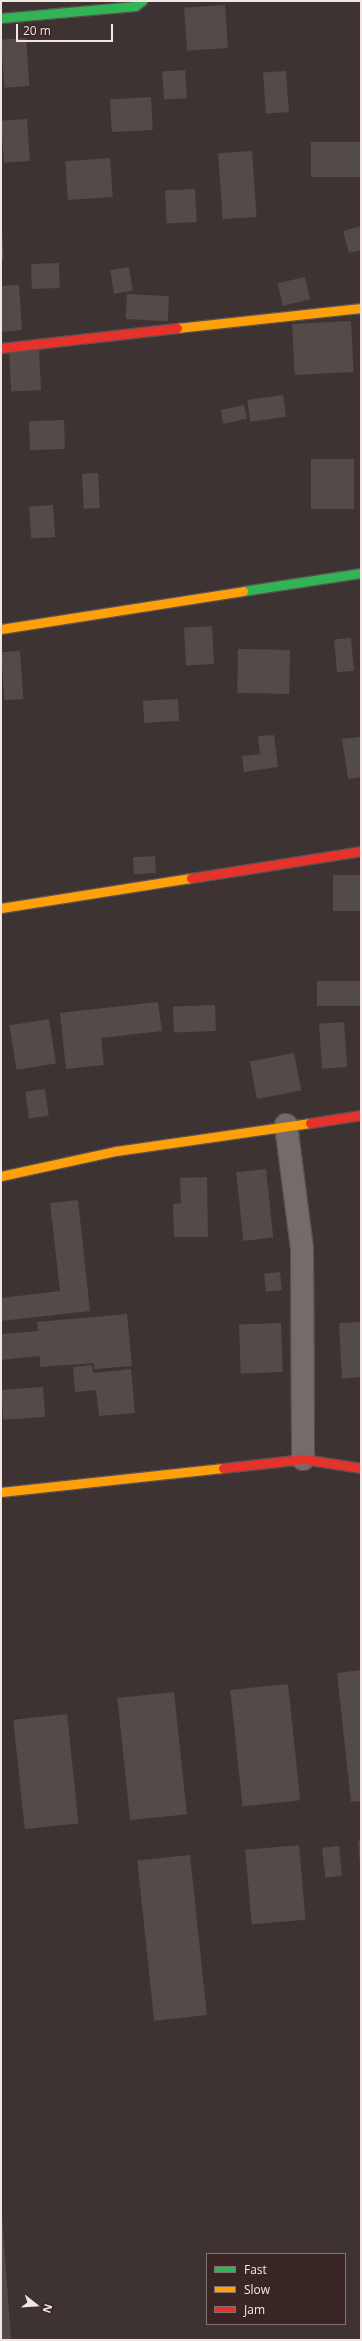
<!DOCTYPE html>
<style>
body{margin:0}
#map{position:relative;width:362px;height:2341px;overflow:hidden;background:#3e3333;font-family:"Open Sans",sans-serif}
div>[style]{position:absolute}
.building>*{inset:0;background:#534b48;transform-origin:0 0}
.roads{filter:drop-shadow(1px 0 #5a5150) drop-shadow(-1px 0 #5a5150) drop-shadow(0 1px #5a5150) drop-shadow(0 -1px #5a5150)}
.street>*{height:22px;margin:-11px;padding:0 11px;transform-origin:11px;border-radius:11px;background:#756b6a}
.fast>*{height:9px;margin:-4.5px;padding:0 4.5px;transform-origin:4.5px;border-radius:4.5px;background:#30b455}
.slow>*{height:9px;margin:-4.5px;padding:0 4.5px;transform-origin:4.5px;border-radius:4.5px;background:#ff9f0a}
.jam>*{height:9px;margin:-4.5px;padding:0 4.5px;transform-origin:4.5px;border-radius:4.5px;background:#e5322d}
span{translate:-50% -50%;white-space:nowrap;text-align:center;line-height:1.15;-webkit-text-stroke:4px #392524;paint-order:stroke}
.frame{position:absolute;inset:0;border:2px solid #f3e6e5;pointer-events:none}
.legend{position:absolute;left:206px;top:2253px;width:140px;height:72px;box-sizing:border-box;background:#392524;border:1px solid #837271;margin:0;padding:5px 7px;list-style:none;font-size:12px;color:#f3e6e5}
.legend li{display:flex;align-items:center;gap:8px;height:20px}
.legend b{width:20px;border:1px solid #837271}
.north{position:absolute;left:16px;top:2285px;width:40px;height:40px;-webkit-text-stroke:3px #392524;paint-order:stroke;rotate:107deg;font-size:11px;font-weight:700;line-height:16px;text-align:center;color:#f3e6e5}
.north::after{content:'';display:block;margin:auto;width:14px;height:18px;background:#f3e6e5;clip-path:polygon(50% 0,100% 100%,50% 72%,0 100%)}
.scale{position:absolute;left:16px;top:24px;width:97px;height:18px;box-sizing:border-box;border:2px solid #f3e6e5;border-top:0;padding-left:5px;font-size:12px;line-height:14px;white-space:nowrap;color:#f3e6e5;-webkit-text-stroke:3px #392524;paint-order:stroke}
</style>
<div id="map">
<div class="building">
<i style="left:225px;top:5px;width:43px;height:41px;rotate:86deg"></i>
<i style="left:26px;top:38px;width:48px;height:25px;rotate:86deg"></i>
<i style="left:185px;top:70px;width:28px;height:23px;rotate:86deg"></i>
<i style="left:286px;top:71px;width:41px;height:23px;rotate:86deg"></i>
<i style="left:151px;top:97px;width:33px;height:41px;rotate:87deg"></i>
<i style="left:27px;top:119px;width:42px;height:26px;rotate:86deg"></i>
<i style="left:361px;top:142px;width:35px;height:50px;rotate:90deg"></i>
<i style="left:252px;top:151px;width:66px;height:34px;rotate:86deg"></i>
<i style="left:110px;top:158px;width:39px;height:45px;rotate:86deg"></i>
<i style="left:195px;top:189px;width:33px;height:30px;rotate:87deg"></i>
<i style="clip-path:polygon(1px 221px,4px 259px,1px 259px)"></i>
<i style="clip-path:polygon(361px 226px,361px 250px,349px 253px,343px 231px)"></i>
<i style="left:59px;top:263px;width:25px;height:28px;rotate:88deg"></i>
<i style="left:129px;top:267px;width:24px;height:19px;rotate:81deg"></i>
<i style="left:305px;top:277px;width:23px;height:28px;rotate:77deg"></i>
<i style="clip-path:polygon(19px 285px,22px 330px,1px 332px,1px 286px)"></i>
<i style="left:127px;top:294px;width:42px;height:25px;rotate:3deg"></i>
<i style="left:351px;top:321px;width:51px;height:59px;rotate:87deg"></i>
<i style="left:39px;top:350px;width:40px;height:30px;rotate:87deg"></i>
<i style="left:283px;top:395px;width:22px;height:36px;rotate:82deg"></i>
<i style="left:244px;top:405px;width:14px;height:24px;rotate:78deg"></i>
<i style="left:64px;top:420px;width:29px;height:35px;rotate:88deg"></i>
<i style="left:311px;top:459px;width:43px;height:50px"></i>
<i style="left:98px;top:473px;width:35px;height:16px;rotate:87deg"></i>
<i style="left:53px;top:505px;width:32px;height:24px;rotate:86deg"></i>
<i style="left:212px;top:626px;width:38px;height:28px;rotate:87deg"></i>
<i style="left:351px;top:638px;width:33px;height:17px;rotate:85deg"></i>
<i style="left:238px;top:649px;width:52px;height:44px;rotate:1deg"></i>
<i style="left:20px;top:651px;width:48px;height:19px;rotate:86deg"></i>
<i style="left:178px;top:699px;width:22px;height:35px;rotate:87deg"></i>
<i style="clip-path:polygon(274px 735px,278px 767px,244px 772px,242px 756px,260px 754px,258px 736px)"></i>
<i style="clip-path:polygon(361px 737px,361px 777px,348px 779px,342px 739px)"></i>
<i style="left:155px;top:856px;width:17px;height:22px;rotate:87deg"></i>
<i style="left:361px;top:875px;width:36px;height:28px;rotate:90deg"></i>
<i style="left:361px;top:981px;width:25px;height:44px;rotate:90deg"></i>
<i style="clip-path:polygon(158px 1002px,162px 1031px,101px 1038px,104px 1065px,66px 1069px,60px 1013px)"></i>
<i style="left:215px;top:1005px;width:26px;height:42px;rotate:88deg"></i>
<i style="left:49px;top:1019px;width:45px;height:40px;rotate:81deg"></i>
<i style="left:344px;top:1022px;width:45px;height:25px;rotate:86deg"></i>
<i style="left:294px;top:1053px;width:38px;height:45px;rotate:79deg"></i>
<i style="left:45px;top:1089px;width:27px;height:20px;rotate:82deg"></i>
<i style="left:266px;top:1169px;width:69px;height:30px;rotate:84deg"></i>
<i style="clip-path:polygon(207px 1177px,208px 1237px,174px 1237px,173px 1204px,181px 1203px,180px 1178px)"></i>
<i style="clip-path:polygon(78px 1200px,90px 1311px,1px 1321px,1px 1298px,60px 1291px,50px 1203px)"></i>
<i style="left:280px;top:1272px;width:18px;height:16px;rotate:84deg"></i>
<i style="clip-path:polygon(127px 1314px,132px 1366px,94px 1369px,94px 1363px,40px 1367px,40px 1356px,1px 1360px,1px 1334px,38px 1331px,37px 1322px)"></i>
<i style="clip-path:polygon(361px 1322px,361px 1377px,342px 1379px,339px 1323px)"></i>
<i style="left:281px;top:1323px;width:49px;height:42px;rotate:88deg"></i>
<i style="clip-path:polygon(92px 1365px,93px 1373px,131px 1369px,135px 1413px,99px 1416px,96px 1390px,75px 1392px,73px 1367px)"></i>
<i style="left:43px;top:1387px;width:30px;height:42px;rotate:86deg"></i>
<i style="clip-path:polygon(361px 1670px,361px 1801px,351px 1802px,337px 1673px)"></i>
<i style="left:288px;top:1684px;width:117px;height:58px;rotate:84deg"></i>
<i style="left:174px;top:1692px;width:123px;height:57px;rotate:84deg"></i>
<i style="left:67px;top:1714px;width:110px;height:54px;rotate:84deg"></i>
<i style="clip-path:polygon(358px 1841px,361px 1841px,361px 1865px,360px 1865px)"></i>
<i style="left:299px;top:1845px;width:75px;height:54px;rotate:85deg"></i>
<i style="left:339px;top:1846px;width:30px;height:17px;rotate:84deg"></i>
<i style="left:190px;top:1855px;width:161px;height:53px;rotate:84deg"></i>
<i style="clip-path:polygon(2px 2215px,11px 2340px,1px 2340px)"></i>
</div>
<div class="roads">
<div class="street">
<i style="left:286px;top:1125px;width:125px;rotate:82.6deg"></i>
<i style="left:302px;top:1249px;width:210px;rotate:89.7deg"></i>
</div>
<div class="fast">
<i style="left:1px;top:18px;width:135px;rotate:-5.1deg"></i>
<i style="left:135px;top:6px;width:9px;rotate:-36deg"></i>
<i style="left:243px;top:591px;width:119px;rotate:-8.7deg"></i>
</div>
<div class="slow">
<i style="left:177px;top:328px;width:185px;rotate:-6.2deg"></i>
<i style="left:1px;top:629px;width:245px;rotate:-8.9deg"></i>
<i style="left:1px;top:908px;width:192px;rotate:-9deg"></i>
<i style="left:1px;top:1176px;width:118px;rotate:-12.3deg"></i>
<i style="left:116px;top:1151px;width:196px;rotate:-8.2deg"></i>
<i style="left:1px;top:1492px;width:223px;rotate:-6.2deg"></i>
</div>
<div class="jam">
<i style="left:1px;top:348px;width:177px;rotate:-6.5deg"></i>
<i style="left:191px;top:878px;width:172px;rotate:-9deg"></i>
<i style="left:310px;top:1123px;width:52px;rotate:-8.9deg"></i>
<i style="left:223px;top:1468px;width:81px;rotate:-6.4deg"></i>
<i style="left:303px;top:1459px;width:59px;rotate:8.8deg"></i>
</div>
</div>
<div class="frame"></div>
<ul class="legend">
<li><b style="height:5px;background:#30b455"></b>Fast</li>
<li><b style="height:5px;background:#ff9f0a"></b>Slow</li>
<li><b style="height:5px;background:#e5322d"></b>Jam</li>
</ul>
<div class="north">N</div>
<div class="scale">20 m</div>
</div>
